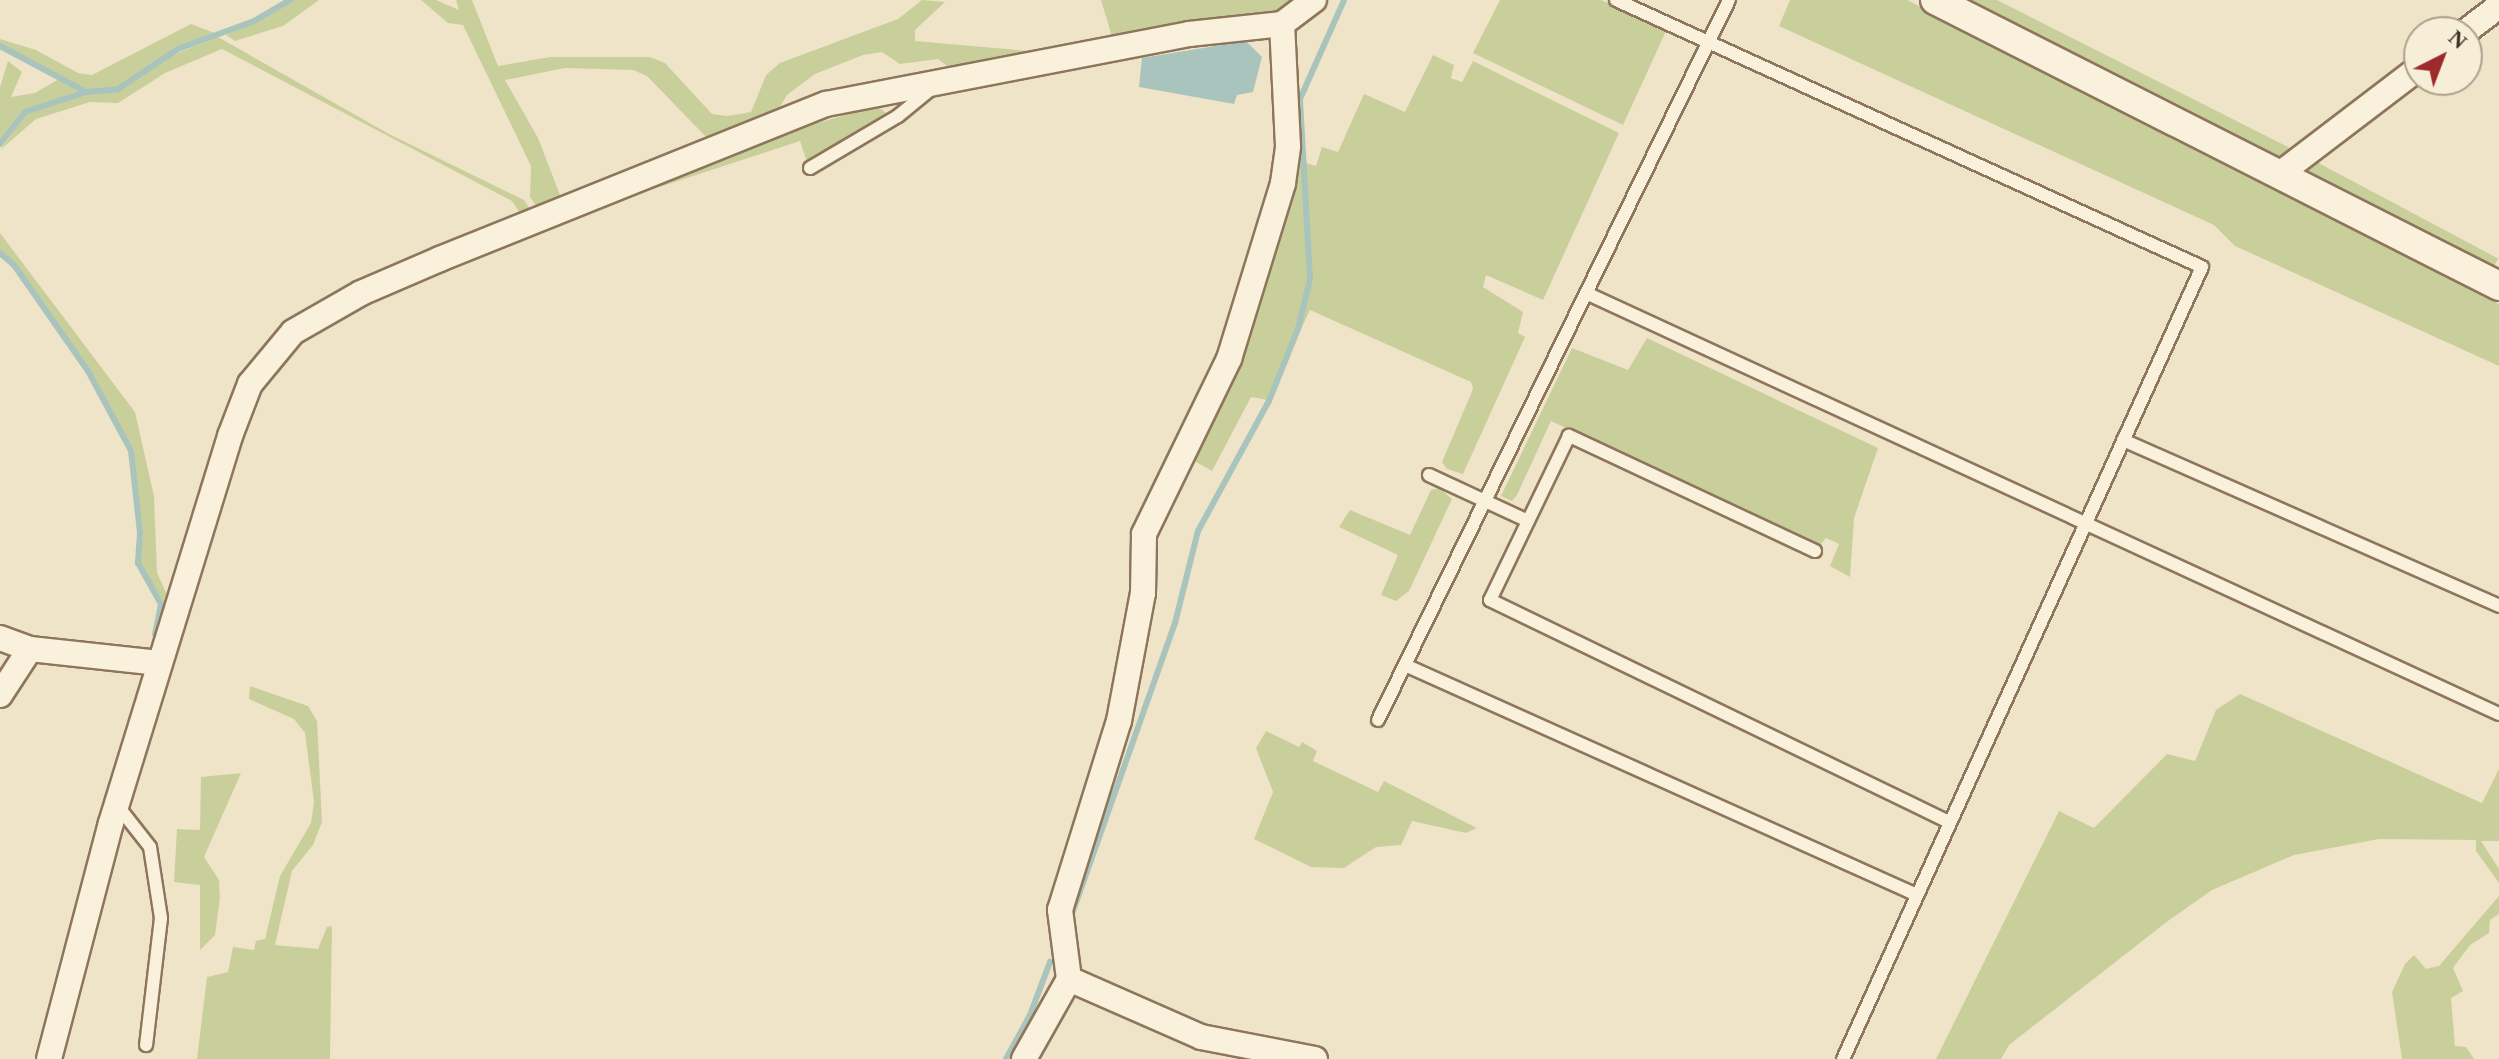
<!DOCTYPE html>
<style>
body{margin:0}
#map{position:relative;width:2499px;height:1059px;overflow:hidden;background:#f0e4c8;font-family:Georgia,serif}
div>[style]{position:absolute}
.green>*{inset:0;background:#c9cf9b;transform-origin:0 0}
.water>*{inset:0;background:#a9c4bc}
.stream>*{height:6px;margin:-3px;padding:0 3px;transform-origin:3px;border-radius:3px;background:#a9c4bc}
.roads{filter:drop-shadow(2px 0 #8d765c) drop-shadow(-2px 0 #8d765c) drop-shadow(0 2px #8d765c) drop-shadow(0 -2px #8d765c)}
.service>*{height:12px;margin:-6px;padding:0 6px;transform-origin:6px;border-radius:6px;background:#faf1dc}
.minor>*{height:24px;margin:-12px;padding:0 12px;transform-origin:12px;border-radius:12px;background:#faf1dc}
.tertiary>*{height:28px;margin:-14px;padding:0 14px;transform-origin:14px;border-radius:14px;background:#faf1dc}
span{translate:-50% -50%;white-space:nowrap;text-align:center;line-height:1.15;-webkit-text-stroke:7px #f7eed8;paint-order:stroke}
.north{position:absolute;left:2403px;top:16px;width:80px;height:80px;box-sizing:border-box;background:#f7eed8;border:2px solid #ada18e;border-radius:50%;rotate:42deg;font-size:22px;font-weight:700;line-height:32px;text-align:center;color:#3d2e20}
.north::after{content:'';display:block;margin:auto;width:28px;height:36px;background:#9e2a2b;clip-path:polygon(50% 0,100% 100%,50% 72%,0 100%)}
</style>
<div id="map">
<div class="green">
<i style="clip-path:polygon(293px 0,319px 0,283px 26px,235px 41px,226px 35px)"></i>
<i style="clip-path:polygon(421px 0,436px 0,459px 10px,456px 0,472px 0,498px 66px,550px 57px,650px 57px,665px 63px,712px 114px,727px 116px,751px 112px,766px 75px,780px 63px,898px 19px,922px 0,945px 2px,915px 30px,915px 41px,1040px 52px,951px 69px,938px 59px,900px 64px,882px 52px,863px 55px,815px 74px,787px 95px,773px 119px,724px 140px,707px 138px,647px 76px,633px 70px,565px 68px,505px 80px,538px 138px,562px 200px,540px 211px,530px 197px,531px 166px,463px 25px,448px 23px)"></i>
<i style="clip-path:polygon(1101px 0,1295px 0,1278px 14px,1113px 40px)"></i>
<i style="clip-path:polygon(1500px 0,1601px 0,1667px 29px,1623px 125px,1473px 53px)"></i>
<i style="clip-path:polygon(1790px 0,1907px 0,2404px 254px,2499px 304px,2499px 366px,2235px 246px,2214px 225px,1779px 26px)"></i>
<i style="clip-path:polygon(1956px 0,1997px 0,2296px 151px,2282px 162px)"></i>
<i style="clip-path:polygon(191px 24px,217px 34px,177px 48px,117px 88px,106px 89px,87px 90px,0 44px,0 39px,36px 50px,78px 73px,92px 75px)"></i>
<i style="clip-path:polygon(218px 37px,389px 134px,524px 200px,534px 215px,521px 215px,512px 201px,222px 49px,165px 73px,118px 103px,90px 102px,36px 119px,0 150px,26px 114px,86px 94px,118px 91px,165px 58px)"></i>
<i style="clip-path:polygon(1433px 55px,1454px 65px,1451px 78px,1462px 82px,1473px 61px,1619px 133px,1543px 300px,1486px 275px,1483px 287px,1523px 312px,1518px 333px,1525px 337px,1463px 474px,1447px 469px,1442px 462px,1473px 389px,1471px 382px,1310px 310px,1268px 400px,1251px 397px,1212px 471px,1189px 458px,1294px 159px,1316px 166px,1322px 147px,1338px 152px,1364px 94px,1405px 112px)"></i>
<i style="clip-path:polygon(8px 61px,22px 72px,11px 97px,35px 93px,59px 79px,83px 92px,24px 111px,0 141px,0 87px)"></i>
<i style="clip-path:polygon(877px 106px,886px 113px,807px 162px,800px 141px,574px 215px,796px 129px)"></i>
<i style="left:2311px;top:159px;width:212px;height:15px;rotate:28deg"></i>
<i style="clip-path:polygon(0 233px,135px 412px,154px 496px,157px 573px,171px 603px,159px 641px,154px 636px,164px 603px,140px 563px,132px 451px,90px 370px,16px 264px,0 250px)"></i>
<i style="clip-path:polygon(1647px 338px,1878px 448px,1854px 518px,1850px 577px,1830px 566px,1839px 544px,1826px 538px,1819px 546px,1551px 421px,1517px 495px,1512px 501px,1501px 496px,1572px 348px,1628px 370px)"></i>
<i style="clip-path:polygon(1439px 488px,1452px 499px,1409px 591px,1396px 601px,1381px 595px,1398px 555px,1339px 527px,1350px 510px,1410px 535px,1431px 490px)"></i>
<i style="clip-path:polygon(250px 686px,308px 706px,317px 721px,322px 822px,313px 845px,292px 871px,275px 945px,318px 949px,327px 927px,332px 926px,330px 1059px,197px 1059px,207px 977px,228px 972px,233px 947px,254px 950px,256px 941px,265px 939px,280px 876px,311px 823px,314px 802px,305px 733px,294px 719px,249px 699px)"></i>
<i style="clip-path:polygon(2240px 694px,2482px 803px,2499px 769px,2499px 841px,2481px 841px,2499px 869px,2499px 883px,2476px 851px,2476px 840px,2379px 839px,2294px 855px,2212px 890px,2168px 921px,2009px 1045px,2001px 1059px,1936px 1059px,2059px 811px,2094px 828px,2167px 754px,2195px 761px,2216px 710px)"></i>
<i style="clip-path:polygon(1266px 731px,1299px 747px,1302px 742px,1317px 751px,1313px 761px,1378px 792px,1384px 781px,1477px 828px,1466px 833px,1412px 821px,1401px 845px,1376px 847px,1344px 868px,1311px 867px,1254px 839px,1273px 792px,1256px 748px)"></i>
<i style="clip-path:polygon(241px 773px,204px 857px,219px 880px,220px 898px,215px 935px,200px 950px,200px 885px,174px 882px,177px 829px,200px 830px,201px 777px)"></i>
<i style="clip-path:polygon(2499px 896px,2499px 914px,2490px 920px,2489px 933px,2470px 945px,2453px 968px,2463px 991px,2451px 998px,2455px 1046px,2466px 1047px,2474px 1059px,2402px 1059px,2392px 992px,2405px 964px,2414px 955px,2426px 969px,2439px 966px)"></i>
</div>
<div class="water">
<i style="clip-path:polygon(1246px 41px,1262px 57px,1253px 92px,1237px 95px,1234px 104px,1139px 87px,1142px 58px)"></i>
</div>
<div class="stream">
<i style="left:0;top:46px;width:98px;rotate:28.1deg"></i>
<i style="left:0;top:144px;width:41px;rotate:-52deg"></i>
<i style="left:25px;top:112px;width:64px;rotate:-18.2deg"></i>
<i style="left:86px;top:92px;width:32px;rotate:-5deg"></i>
<i style="left:118px;top:89px;width:72px;rotate:-33.7deg"></i>
<i style="left:178px;top:49px;width:81px;rotate:-20.2deg"></i>
<i style="left:254px;top:21px;width:42px;rotate:-30.3deg"></i>
<i style="left:0;top:253px;width:18px;rotate:41deg"></i>
<i style="left:14px;top:265px;width:129px;rotate:55.1deg"></i>
<i style="left:88px;top:371px;width:91px;rotate:61.7deg"></i>
<i style="left:131px;top:451px;width:82px;rotate:83.7deg"></i>
<i style="left:140px;top:533px;width:30px;rotate:94deg"></i>
<i style="left:138px;top:563px;width:47px;rotate:60.7deg"></i>
<i style="left:161px;top:604px;width:31px;rotate:101deg"></i>
<i style="left:1073px;top:911px;width:306px;rotate:-70.5deg"></i>
<i style="left:1175px;top:623px;width:95px;rotate:-76deg"></i>
<i style="left:1198px;top:531px;width:148px;rotate:-61.4deg"></i>
<i style="left:1269px;top:401px;width:78px;rotate:-68.1deg"></i>
<i style="left:1298px;top:329px;width:51px;rotate:-76.5deg"></i>
<i style="left:1310px;top:279px;width:180px;rotate:-93.2deg"></i>
<i style="left:1300px;top:99px;width:108px;rotate:-66deg"></i>
<i style="left:1006px;top:1059px;width:50px;rotate:-61.4deg"></i>
<i style="left:1030px;top:1015px;width:57px;rotate:-69.3deg"></i>
</div>
<div class="roads">
<div class="service">
<i style="left:1616px;top:0;width:644px;rotate:24.5deg"></i>
<i style="left:2202px;top:267px;width:870px;rotate:114.38deg"></i>
<i style="left:810px;top:168px;width:102px;rotate:-30.6deg"></i>
<i style="left:898px;top:116px;width:43px;rotate:-39.3deg"></i>
<i style="left:1586px;top:293px;width:1005px;rotate:24.76deg"></i>
<i style="left:2123px;top:440px;width:411px;rotate:23.8deg"></i>
<i style="left:1429px;top:475px;width:109px;rotate:24.9deg"></i>
<i style="left:1815px;top:551px;width:272px;rotate:-154.9deg"></i>
<i style="left:1569px;top:436px;width:182px;rotate:115.7deg"></i>
<i style="left:1490px;top:600px;width:510px;rotate:25.81deg"></i>
<i style="left:1405px;top:665px;width:561px;rotate:24.19deg"></i>
<i style="left:1378px;top:720px;width:801px;rotate:-64.01deg"></i>
<i style="left:117px;top:805px;width:53px;rotate:51.8deg"></i>
<i style="left:150px;top:847px;width:72px;rotate:81.2deg"></i>
<i style="left:161px;top:918px;width:128px;rotate:96.7deg"></i>
</div>
<div class="minor">
<i style="left:2465px;top:32px;width:43px;rotate:-37.4deg"></i>
<i style="left:2281px;top:173px;width:173px;rotate:-37.3deg"></i>
<i style="left:0;top:638px;width:32px;rotate:20deg"></i>
<i style="left:30px;top:649px;width:130px;rotate:6.2deg"></i>
<i style="left:0;top:695px;width:55px;rotate:-56.9deg"></i>
<i style="left:1069px;top:979px;width:144px;rotate:23.7deg"></i>
<i style="left:1201px;top:1037px;width:116px;rotate:10.9deg"></i>
<i style="left:49px;top:1059px;width:244px;rotate:-75.3deg"></i>
<i style="left:111px;top:823px;width:405px;rotate:-72.9deg"></i>
<i style="left:230px;top:436px;width:56px;rotate:-69deg"></i>
<i style="left:250px;top:384px;width:67px;rotate:-50.4deg"></i>
<i style="left:293px;top:332px;width:78px;rotate:-29.8deg"></i>
<i style="left:361px;top:293px;width:86px;rotate:-23.3deg"></i>
<i style="left:440px;top:259px;width:416px;rotate:-21.9deg"></i>
<i style="left:826px;top:104px;width:370px;rotate:-10.9deg"></i>
<i style="left:1189px;top:34px;width:94px;rotate:-6.1deg"></i>
<i style="left:1282px;top:24px;width:40px;rotate:-37deg"></i>
<i style="left:1024px;top:1059px;width:92px;rotate:-60.6deg"></i>
<i style="left:1069px;top:979px;width:70px;rotate:-97.4deg"></i>
<i style="left:1060px;top:910px;width:198px;rotate:-72.7deg"></i>
<i style="left:1119px;top:721px;width:130px;rotate:-79.4deg"></i>
<i style="left:1143px;top:593px;width:59px;rotate:-89deg"></i>
<i style="left:1144px;top:534px;width:195px;rotate:-64.1deg"></i>
<i style="left:1229px;top:359px;width:184px;rotate:-72.9deg"></i>
<i style="left:1283px;top:183px;width:37px;rotate:-82deg"></i>
<i style="left:1288px;top:146px;width:122px;rotate:-92.8deg"></i>
</div>
<div class="tertiary">
<i style="left:1935px;top:0;width:632px;rotate:26.89deg"></i>
</div>
</div>
<div class="north">N</div>
</div>
